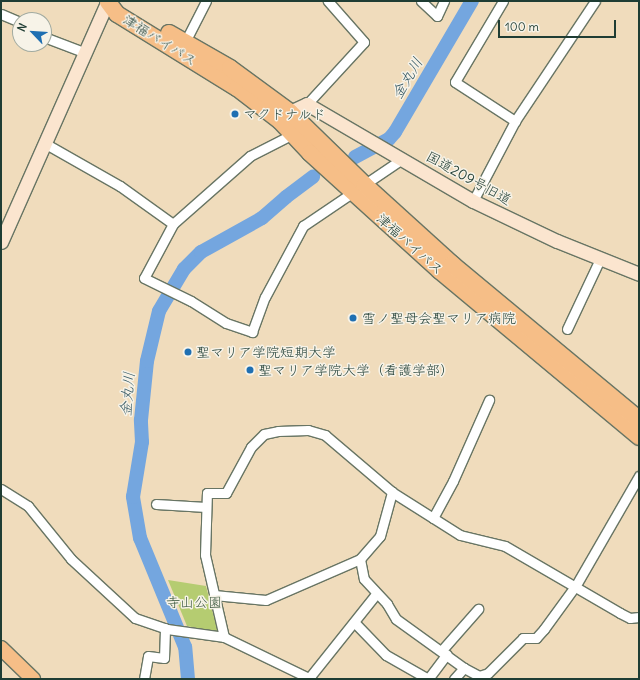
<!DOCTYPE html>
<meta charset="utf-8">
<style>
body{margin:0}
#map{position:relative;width:640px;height:680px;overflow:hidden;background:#f0dcbc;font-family:Delius,"Klee One",sans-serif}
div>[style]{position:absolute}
.green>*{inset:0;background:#b5cc71}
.river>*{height:14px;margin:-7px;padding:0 7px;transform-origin:7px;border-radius:7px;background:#74a6df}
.roads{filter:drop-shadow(1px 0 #687564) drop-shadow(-1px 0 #687564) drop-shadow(0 1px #687564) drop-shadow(0 -1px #687564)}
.street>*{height:9px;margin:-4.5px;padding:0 4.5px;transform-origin:4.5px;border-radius:4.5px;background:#fff}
.secondary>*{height:13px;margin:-6.5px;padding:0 6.5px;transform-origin:6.5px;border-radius:6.5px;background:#fbe5cf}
.primary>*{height:14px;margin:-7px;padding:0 7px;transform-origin:7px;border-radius:7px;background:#f6be87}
.highway>*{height:16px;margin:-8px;padding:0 8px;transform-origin:8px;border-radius:8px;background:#f6be87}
.dots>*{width:11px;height:11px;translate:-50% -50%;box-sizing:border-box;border:2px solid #f7f3e8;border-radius:50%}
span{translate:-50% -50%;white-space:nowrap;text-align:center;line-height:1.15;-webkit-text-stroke:3px #f7f3e8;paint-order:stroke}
.street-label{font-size:14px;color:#1f3d34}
.poi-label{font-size:14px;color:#1f3d34}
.left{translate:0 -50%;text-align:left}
.park-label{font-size:14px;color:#3d5a40}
.water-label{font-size:15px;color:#395c67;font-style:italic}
.frame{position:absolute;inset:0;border:2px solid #1f3d34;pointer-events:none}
.north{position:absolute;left:12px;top:12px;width:40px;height:40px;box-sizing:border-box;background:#f7f3e8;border:1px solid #a1aaa0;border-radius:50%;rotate:295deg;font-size:11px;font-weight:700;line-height:16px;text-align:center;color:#1f3d34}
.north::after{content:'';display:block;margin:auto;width:14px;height:18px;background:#1f6fb2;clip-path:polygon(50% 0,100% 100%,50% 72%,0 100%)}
.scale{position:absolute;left:498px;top:20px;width:118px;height:18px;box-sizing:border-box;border:2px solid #1f3d34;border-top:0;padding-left:5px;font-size:12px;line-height:14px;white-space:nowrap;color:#1f3d34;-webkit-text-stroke:3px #f7f3e8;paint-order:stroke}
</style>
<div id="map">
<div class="green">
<i style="clip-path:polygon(168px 580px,206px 586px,218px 633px,187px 626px)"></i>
</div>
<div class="river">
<i style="left:355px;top:157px;width:38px;rotate:-28deg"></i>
<i style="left:389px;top:139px;width:9px;rotate:-49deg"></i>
<i style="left:395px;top:132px;width:152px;rotate:-59.6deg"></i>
<i style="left:188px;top:679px;width:32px;rotate:-95deg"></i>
<i style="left:185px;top:647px;width:118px;rotate:-112.4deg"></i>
<i style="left:140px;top:538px;width:42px;rotate:-99.7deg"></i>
<i style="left:133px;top:497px;width:56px;rotate:-80.7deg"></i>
<i style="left:142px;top:442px;width:22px;rotate:-93deg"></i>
<i style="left:141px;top:420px;width:59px;rotate:-84.2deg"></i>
<i style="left:147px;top:361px;width:51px;rotate:-76.5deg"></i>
<i style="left:159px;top:311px;width:49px;rotate:-59.2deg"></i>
<i style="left:184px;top:269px;width:24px;rotate:-45deg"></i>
<i style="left:201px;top:252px;width:70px;rotate:-29.1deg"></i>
<i style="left:262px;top:218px;width:32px;rotate:-41deg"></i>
<i style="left:286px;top:197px;width:34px;rotate:-37deg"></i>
</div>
<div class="roads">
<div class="street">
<i style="left:421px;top:1px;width:22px;rotate:43deg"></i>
<i style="left:437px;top:16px;width:17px;rotate:-65deg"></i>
<i style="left:503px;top:1px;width:94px;rotate:120.7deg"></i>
<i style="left:455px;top:82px;width:72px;rotate:33deg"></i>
<i style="left:1px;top:14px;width:21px;rotate:23deg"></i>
<i style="left:44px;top:37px;width:45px;rotate:20.9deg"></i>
<i style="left:185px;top:42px;width:46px;rotate:-62.9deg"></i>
<i style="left:307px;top:104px;width:84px;rotate:-47.4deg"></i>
<i style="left:364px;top:42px;width:55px;rotate:-131.3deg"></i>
<i style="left:293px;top:134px;width:48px;rotate:152.9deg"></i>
<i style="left:250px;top:156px;width:103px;rotate:138.6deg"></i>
<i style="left:173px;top:224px;width:61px;rotate:118.2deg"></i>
<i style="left:144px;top:278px;width:52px;rotate:26.1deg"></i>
<i style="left:191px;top:301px;width:41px;rotate:32.2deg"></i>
<i style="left:226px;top:323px;width:28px;rotate:19deg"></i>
<i style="left:252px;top:332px;width:37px;rotate:-70deg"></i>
<i style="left:265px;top:297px;width:81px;rotate:-61.8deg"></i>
<i style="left:303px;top:226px;width:120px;rotate:-34.1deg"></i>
<i style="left:46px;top:144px;width:85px;rotate:29.6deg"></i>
<i style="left:120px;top:186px;width:65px;rotate:35.6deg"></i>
<i style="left:473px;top:201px;width:90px;rotate:-62.3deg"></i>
<i style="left:515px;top:121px;width:144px;rotate:-56.3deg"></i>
<i style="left:567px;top:329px;width:77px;rotate:-64.8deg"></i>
<i style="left:1px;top:489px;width:32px;rotate:32deg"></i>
<i style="left:28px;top:506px;width:68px;rotate:50.9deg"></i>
<i style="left:71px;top:559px;width:87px;rotate:42.7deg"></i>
<i style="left:135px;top:618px;width:34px;rotate:19deg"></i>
<i style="left:167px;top:629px;width:58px;rotate:8deg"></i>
<i style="left:224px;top:637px;width:97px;rotate:25.8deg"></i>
<i style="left:156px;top:504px;width:50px;rotate:3.4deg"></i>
<i style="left:433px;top:518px;width:42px;rotate:-61.6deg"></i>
<i style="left:453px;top:481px;width:89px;rotate:-66deg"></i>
<i style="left:360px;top:559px;width:20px;rotate:79deg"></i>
<i style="left:364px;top:579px;width:34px;rotate:47deg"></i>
<i style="left:387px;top:604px;width:17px;rotate:59deg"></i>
<i style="left:396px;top:619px;width:84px;rotate:35.8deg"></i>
<i style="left:464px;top:668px;width:17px;rotate:28deg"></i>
<i style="left:479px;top:676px;width:9px;rotate:-18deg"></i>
<i style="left:488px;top:673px;width:49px;rotate:-45deg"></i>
<i style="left:523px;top:638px;width:13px"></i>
<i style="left:536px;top:638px;width:12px;rotate:-48deg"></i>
<i style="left:544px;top:629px;width:54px;rotate:-54deg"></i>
<i style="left:576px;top:585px;width:126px;rotate:-60deg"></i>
<i style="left:214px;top:595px;width:52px;rotate:5.5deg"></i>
<i style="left:266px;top:600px;width:103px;rotate:-23.6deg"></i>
<i style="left:360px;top:559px;width:30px;rotate:-49deg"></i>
<i style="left:380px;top:536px;width:46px;rotate:-74.7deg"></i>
<i style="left:354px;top:622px;width:46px;rotate:45.9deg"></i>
<i style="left:386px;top:655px;width:48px;rotate:29.7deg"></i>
<i style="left:224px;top:637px;width:84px;rotate:-103deg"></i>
<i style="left:205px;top:555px;width:62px;rotate:-88.2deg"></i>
<i style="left:207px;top:493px;width:19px"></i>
<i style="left:226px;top:493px;width:52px;rotate:-61.5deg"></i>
<i style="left:251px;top:447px;width:18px;rotate:-45deg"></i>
<i style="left:264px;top:434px;width:14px;rotate:-12deg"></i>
<i style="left:278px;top:431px;width:30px;rotate:-2deg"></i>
<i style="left:308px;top:430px;width:18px;rotate:16deg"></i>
<i style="left:325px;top:435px;width:88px;rotate:40.4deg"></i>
<i style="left:392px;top:492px;width:80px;rotate:32.3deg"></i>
<i style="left:460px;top:535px;width:46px;rotate:13.7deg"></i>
<i style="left:505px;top:546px;width:133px;rotate:30.2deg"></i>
<i style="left:620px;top:613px;width:11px;rotate:27deg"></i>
<i style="left:630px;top:618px;width:9px;rotate:-6deg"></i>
<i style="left:442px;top:650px;width:55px;rotate:-48.7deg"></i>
<i style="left:309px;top:678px;width:107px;rotate:-51.4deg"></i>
<i style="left:144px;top:679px;width:23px;rotate:-80deg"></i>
<i style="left:148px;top:656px;width:16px;rotate:7deg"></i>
<i style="left:164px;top:658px;width:30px;rotate:-88deg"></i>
<i style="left:428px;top:679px;width:31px;rotate:-53deg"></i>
<i style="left:454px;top:679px;width:15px;rotate:-48deg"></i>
</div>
<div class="secondary">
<i style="left:290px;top:112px;width:19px;rotate:-25deg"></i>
<i style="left:307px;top:104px;width:192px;rotate:30.3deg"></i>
<i style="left:473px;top:201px;width:93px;rotate:25.5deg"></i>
<i style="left:557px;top:241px;width:88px;rotate:21.9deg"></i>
<i style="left:1px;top:242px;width:264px;rotate:-66.1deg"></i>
</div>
<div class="primary">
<i style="left:1px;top:648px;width:45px;rotate:44.1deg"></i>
</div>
<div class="highway">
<i style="left:108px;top:2px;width:15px;rotate:53deg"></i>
<i style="left:117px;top:14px;width:141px;rotate:31.7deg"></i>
<i style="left:237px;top:88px;width:54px;rotate:37.5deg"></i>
<i style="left:280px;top:121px;width:44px;rotate:46.8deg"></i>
<i style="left:310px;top:153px;width:176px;rotate:42.2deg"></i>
<i style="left:440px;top:271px;width:259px;rotate:39.8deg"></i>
<i style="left:169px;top:33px;width:70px;rotate:29.8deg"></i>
<i style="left:230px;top:68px;width:74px;rotate:36.3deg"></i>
<i style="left:290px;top:112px;width:105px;rotate:44.2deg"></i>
<i style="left:365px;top:185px;width:118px;rotate:42.2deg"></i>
<i style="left:452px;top:264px;width:243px;rotate:39.7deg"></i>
</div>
</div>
<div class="dots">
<i style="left:235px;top:114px;background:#1f6fb2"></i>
<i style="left:353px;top:318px;background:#1f6fb2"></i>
<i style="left:188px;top:352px;background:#1f6fb2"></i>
<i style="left:250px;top:370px;background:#1f6fb2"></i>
</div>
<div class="street-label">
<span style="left:160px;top:40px;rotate:32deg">津福バイパス</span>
<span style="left:469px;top:178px;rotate:29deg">国道209号旧道</span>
<span style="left:410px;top:244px;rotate:42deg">津福バイパス</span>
</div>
<div class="poi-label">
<span class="left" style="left:243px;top:114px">マクドナルド</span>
<span class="left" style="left:362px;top:318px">雪ノ聖母会聖マリア病院</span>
<span class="left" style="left:196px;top:352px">聖マリア学院短期大学</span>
<span class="left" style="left:258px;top:370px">聖マリア学院大学（看護学部）</span>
</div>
<div class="park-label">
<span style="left:194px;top:602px">寺山公園</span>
</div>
<div class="water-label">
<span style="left:407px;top:78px;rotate:-59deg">金丸川</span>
<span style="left:127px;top:394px;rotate:-85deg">金丸川</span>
</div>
<div class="frame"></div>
<div class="north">N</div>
<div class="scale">100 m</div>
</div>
